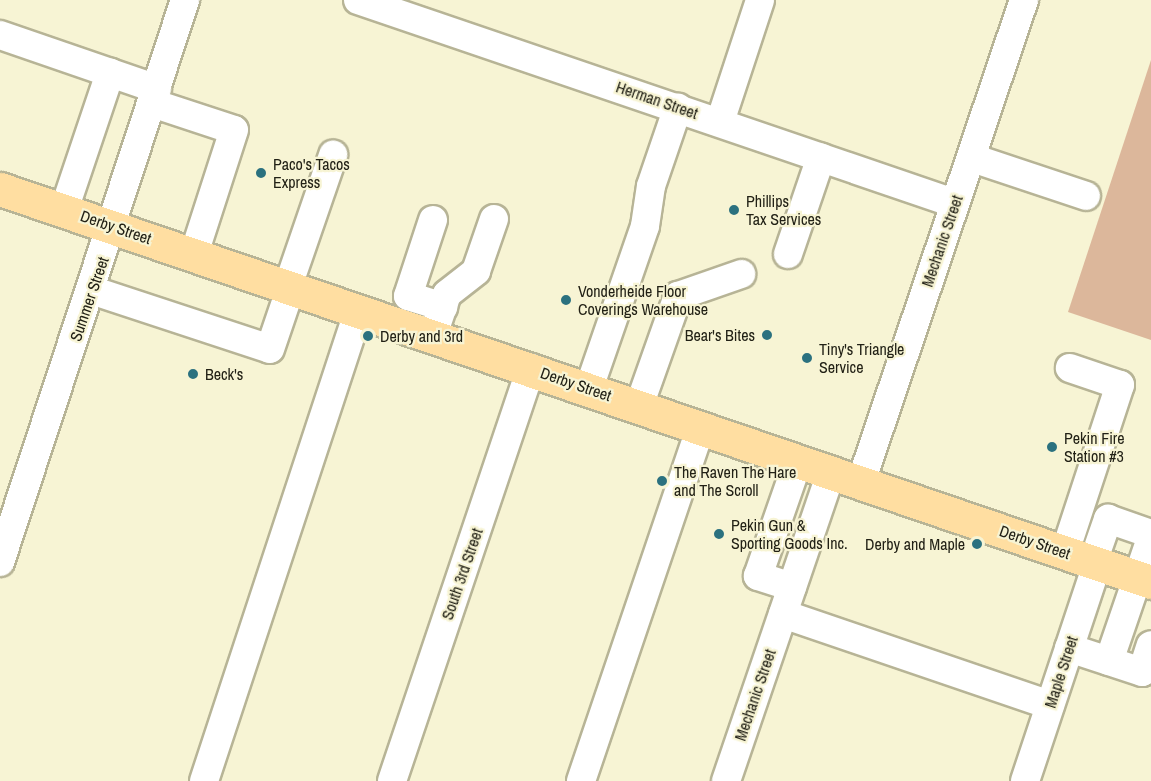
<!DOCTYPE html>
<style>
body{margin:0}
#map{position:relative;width:1151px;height:781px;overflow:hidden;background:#f7f4d4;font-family:"Archivo Narrow",sans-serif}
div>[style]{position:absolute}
.green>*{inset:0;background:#dcb79b}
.roads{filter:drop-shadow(2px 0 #b7b496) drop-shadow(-2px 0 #b7b496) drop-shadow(0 2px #b7b496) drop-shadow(0 -2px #b7b496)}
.minor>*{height:28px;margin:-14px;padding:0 14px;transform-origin:14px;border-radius:14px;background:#fff}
.major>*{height:33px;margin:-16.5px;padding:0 16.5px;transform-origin:16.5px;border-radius:16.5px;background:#ffdea1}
.dots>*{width:16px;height:16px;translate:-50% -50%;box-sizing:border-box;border:3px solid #f7f4d4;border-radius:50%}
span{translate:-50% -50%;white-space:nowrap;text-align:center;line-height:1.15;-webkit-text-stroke:4.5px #f7f4d4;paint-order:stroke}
.street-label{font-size:16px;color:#222116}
.poi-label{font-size:16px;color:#222116}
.left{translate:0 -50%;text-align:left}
.right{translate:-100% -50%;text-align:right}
</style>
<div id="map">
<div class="green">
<i style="clip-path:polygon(1151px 60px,1151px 340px,1068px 312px)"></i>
</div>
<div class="roads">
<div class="minor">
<i style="left:358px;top:0;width:630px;rotate:18.81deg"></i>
<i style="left:0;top:35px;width:166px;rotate:19deg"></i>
<i style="left:152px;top:103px;width:86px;rotate:18.2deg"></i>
<i style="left:234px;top:130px;width:130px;rotate:107.9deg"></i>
<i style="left:720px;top:122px;width:128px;rotate:-71.8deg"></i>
<i style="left:972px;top:158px;width:120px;rotate:18.4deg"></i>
<i style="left:64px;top:210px;width:145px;rotate:-71.4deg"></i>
<i style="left:433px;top:220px;width:80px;rotate:108.2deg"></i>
<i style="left:408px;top:296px;width:37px;rotate:17deg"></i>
<i style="left:788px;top:254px;width:102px;rotate:-71.2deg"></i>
<i style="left:288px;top:286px;width:139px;rotate:-71deg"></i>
<i style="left:91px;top:290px;width:188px;rotate:18.2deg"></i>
<i style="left:270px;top:349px;width:65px;rotate:-71.3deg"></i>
<i style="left:433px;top:335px;width:43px;rotate:-71.1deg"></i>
<i style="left:447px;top:294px;width:37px;rotate:-38deg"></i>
<i style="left:476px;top:271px;width:55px;rotate:-70.9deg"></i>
<i style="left:589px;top:388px;width:171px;rotate:-70.9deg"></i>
<i style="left:645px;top:226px;width:40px;rotate:-81.5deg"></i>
<i style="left:651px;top:186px;width:83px;rotate:-71.1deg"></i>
<i style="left:639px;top:406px;width:117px;rotate:-70.5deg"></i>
<i style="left:678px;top:296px;width:67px;rotate:-19.2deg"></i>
<i style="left:861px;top:482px;width:509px;rotate:-71.32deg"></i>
<i style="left:1065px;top:552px;width:176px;rotate:-71.8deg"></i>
<i style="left:1120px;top:385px;width:53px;rotate:-161.2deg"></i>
<i style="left:0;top:562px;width:592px;rotate:-71.78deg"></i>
<i style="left:1093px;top:562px;width:46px;rotate:-70.8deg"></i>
<i style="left:1108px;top:519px;width:46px;rotate:19.2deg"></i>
<i style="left:792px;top:587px;width:36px;rotate:-162deg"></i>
<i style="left:758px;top:576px;width:122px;rotate:-70.8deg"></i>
<i style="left:783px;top:614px;width:282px;rotate:18.8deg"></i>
<i style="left:1069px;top:648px;width:77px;rotate:18.2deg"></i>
<i style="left:1142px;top:672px;width:28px;rotate:-72deg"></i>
<i style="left:1109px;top:661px;width:130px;rotate:-71.1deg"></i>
<i style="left:204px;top:781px;width:496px;rotate:-71.8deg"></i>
<i style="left:392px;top:781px;width:436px;rotate:-71.4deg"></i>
<i style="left:581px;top:781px;width:374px;rotate:-71.3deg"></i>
<i style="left:726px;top:781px;width:326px;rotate:-71.2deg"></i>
<i style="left:1025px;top:781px;width:229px;rotate:-71.6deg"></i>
</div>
<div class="major">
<i style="left:0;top:189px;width:1216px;rotate:18.85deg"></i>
</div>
</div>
<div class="dots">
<i style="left:261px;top:173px;background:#2b717f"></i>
<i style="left:734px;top:210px;background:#2b717f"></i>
<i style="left:566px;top:300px;background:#2b717f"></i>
<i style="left:767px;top:335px;background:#2b717f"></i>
<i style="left:368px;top:336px;background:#2b717f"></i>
<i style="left:807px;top:358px;background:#2b717f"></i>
<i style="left:193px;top:374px;background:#2b717f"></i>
<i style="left:1052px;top:447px;background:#2b717f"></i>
<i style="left:662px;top:481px;background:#2b717f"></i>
<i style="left:719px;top:534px;background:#2b717f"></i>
<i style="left:977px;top:544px;background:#2b717f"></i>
</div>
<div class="street-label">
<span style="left:657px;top:100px;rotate:19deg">Herman Street</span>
<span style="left:116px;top:227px;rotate:19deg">Derby Street</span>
<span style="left:942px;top:241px;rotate:-71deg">Mechanic Street</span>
<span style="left:89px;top:299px;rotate:-71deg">Summer Street</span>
<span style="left:576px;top:384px;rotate:19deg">Derby Street</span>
<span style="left:1035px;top:542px;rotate:19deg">Derby Street</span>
<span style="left:462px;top:574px;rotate:-71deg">South 3rd Street</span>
<span style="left:1061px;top:672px;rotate:-72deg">Maple Street</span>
<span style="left:755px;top:695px;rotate:-71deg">Mechanic Street</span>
</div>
<div class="poi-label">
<span class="left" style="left:273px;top:173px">Paco's Tacos<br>Express</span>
<span class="left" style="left:746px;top:210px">Phillips<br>Tax Services</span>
<span class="left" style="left:578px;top:300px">Vonderheide Floor<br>Coverings Warehouse</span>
<span class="right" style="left:755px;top:335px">Bear's Bites</span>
<span class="left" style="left:380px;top:336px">Derby and 3rd</span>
<span class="left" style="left:819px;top:358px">Tiny's Triangle<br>Service</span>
<span class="left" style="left:205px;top:374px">Beck's</span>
<span class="left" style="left:1064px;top:447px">Pekin Fire<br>Station #3</span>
<span class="left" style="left:674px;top:481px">The Raven The Hare<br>and The Scroll</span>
<span class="left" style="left:731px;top:534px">Pekin Gun &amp;<br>Sporting Goods Inc.</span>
<span class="right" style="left:965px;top:544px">Derby and Maple</span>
</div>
</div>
